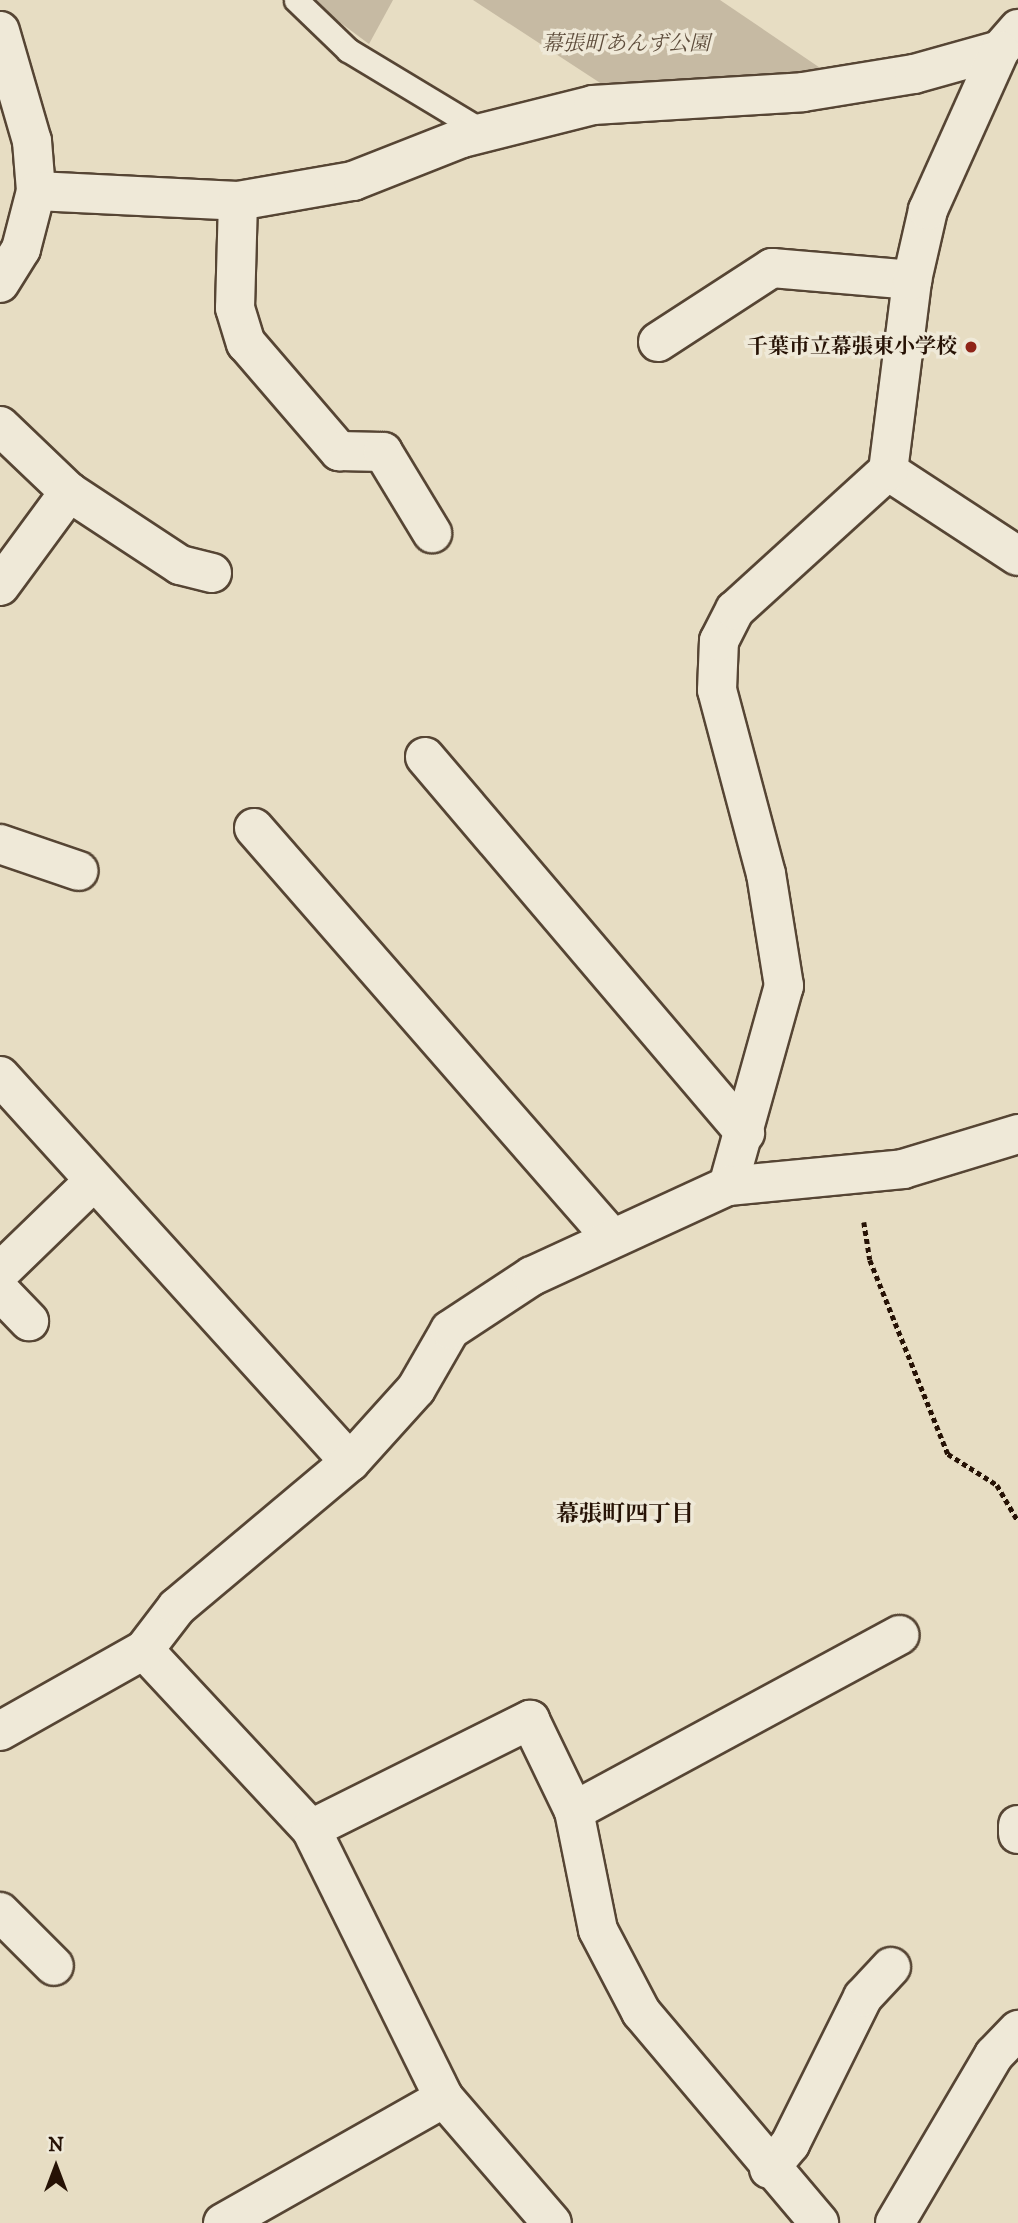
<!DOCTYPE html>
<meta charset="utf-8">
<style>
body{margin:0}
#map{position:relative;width:1018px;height:2223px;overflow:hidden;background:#e7ddc3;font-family:"IM FELL DW Pica","Noto Serif JP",serif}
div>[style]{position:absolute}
.green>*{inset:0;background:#c6baa3}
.path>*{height:4.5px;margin-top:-2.25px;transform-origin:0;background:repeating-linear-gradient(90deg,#261205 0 5px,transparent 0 8.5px)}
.roads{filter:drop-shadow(2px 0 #564534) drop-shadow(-2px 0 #564534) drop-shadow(0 2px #564534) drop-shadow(0 -2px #564534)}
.lane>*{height:23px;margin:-11.5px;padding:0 11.5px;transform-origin:11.5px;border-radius:11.5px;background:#efe9d8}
.street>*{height:38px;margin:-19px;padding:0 19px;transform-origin:19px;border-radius:19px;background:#efe9d8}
.dots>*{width:19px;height:19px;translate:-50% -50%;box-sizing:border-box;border:4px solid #efe9d8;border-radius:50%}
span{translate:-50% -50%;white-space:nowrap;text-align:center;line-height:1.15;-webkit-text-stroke:7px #efe9d8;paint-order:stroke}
.park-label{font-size:21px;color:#5e4d3c;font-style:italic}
.poi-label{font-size:21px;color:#261205;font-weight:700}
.right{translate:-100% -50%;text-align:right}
.neighbourhood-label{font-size:23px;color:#261205;font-weight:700}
.north{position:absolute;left:21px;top:2132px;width:70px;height:70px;-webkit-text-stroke:5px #efe9d8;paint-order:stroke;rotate:0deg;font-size:19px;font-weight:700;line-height:28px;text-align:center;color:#261205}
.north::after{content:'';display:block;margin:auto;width:24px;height:32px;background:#261205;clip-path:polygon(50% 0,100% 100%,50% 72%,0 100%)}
</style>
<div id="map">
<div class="green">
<i style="clip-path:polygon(310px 0,393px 0,369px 44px)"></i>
<i style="clip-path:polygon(473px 0,720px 0,835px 78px,611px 90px)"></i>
</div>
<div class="path">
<i style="left:864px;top:1222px;width:38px;rotate:81deg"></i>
<i style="left:870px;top:1260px;width:209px;rotate:68.1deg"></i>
<i style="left:948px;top:1454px;width:58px;rotate:32.3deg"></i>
<i style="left:997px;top:1485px;width:42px;rotate:59.7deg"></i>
</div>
<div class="roads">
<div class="lane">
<i style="left:296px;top:0;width:72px;rotate:43.9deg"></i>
<i style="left:348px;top:50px;width:159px;rotate:31.1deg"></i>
</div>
<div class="street">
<i style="left:0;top:31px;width:115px;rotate:73.8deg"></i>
<i style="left:32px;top:141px;width:50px;rotate:85.4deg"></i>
<i style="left:36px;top:191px;width:60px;rotate:104.5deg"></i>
<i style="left:21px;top:249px;width:40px;rotate:122deg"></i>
<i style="left:36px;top:191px;width:202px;rotate:2.8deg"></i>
<i style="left:238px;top:201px;width:117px;rotate:-9.9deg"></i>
<i style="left:353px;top:181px;width:117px;rotate:-21.5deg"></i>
<i style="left:462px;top:138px;width:135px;rotate:-14.1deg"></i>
<i style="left:593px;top:105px;width:210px;rotate:-3.5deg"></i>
<i style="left:803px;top:92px;width:112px;rotate:-9.2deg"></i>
<i style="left:914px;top:74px;width:89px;rotate:-15.6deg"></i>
<i style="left:1000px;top:50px;width:28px;rotate:-49deg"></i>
<i style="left:238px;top:201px;width:107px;rotate:91.6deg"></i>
<i style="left:235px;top:308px;width:37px;rotate:73deg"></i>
<i style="left:246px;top:343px;width:143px;rotate:49.3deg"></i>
<i style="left:339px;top:451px;width:44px;rotate:1.3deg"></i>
<i style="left:383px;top:452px;width:95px;rotate:58.8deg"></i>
<i style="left:658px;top:342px;width:136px;rotate:-33deg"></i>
<i style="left:772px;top:268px;width:141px;rotate:4.9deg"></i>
<i style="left:0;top:426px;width:95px;rotate:43.7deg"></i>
<i style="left:69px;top:492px;width:133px;rotate:33.3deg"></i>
<i style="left:180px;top:565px;width:33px;rotate:14deg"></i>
<i style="left:888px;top:471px;width:155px;rotate:33.2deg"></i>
<i style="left:0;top:586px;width:117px;rotate:-53.7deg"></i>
<i style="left:425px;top:757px;width:494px;rotate:49.6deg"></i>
<i style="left:254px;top:828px;width:543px;rotate:48.88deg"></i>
<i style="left:0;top:844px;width:83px;rotate:18.9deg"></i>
<i style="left:0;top:1076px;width:521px;rotate:47.8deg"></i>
<i style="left:728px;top:1186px;width:208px;rotate:-74.4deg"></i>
<i style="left:784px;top:986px;width:113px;rotate:-99.1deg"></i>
<i style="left:766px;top:874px;width:190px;rotate:-104.9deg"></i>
<i style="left:717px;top:690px;width:49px;rotate:-87.7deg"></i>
<i style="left:719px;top:641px;width:35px;rotate:-63deg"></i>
<i style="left:735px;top:610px;width:207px;rotate:-42.3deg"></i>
<i style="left:888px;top:471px;width:193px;rotate:-82.8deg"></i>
<i style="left:912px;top:280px;width:72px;rotate:-77.1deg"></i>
<i style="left:928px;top:210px;width:175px;rotate:-65.8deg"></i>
<i style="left:0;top:1272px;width:131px;rotate:-44.1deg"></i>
<i style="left:0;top:1291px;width:42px;rotate:46deg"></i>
<i style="left:144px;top:1650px;width:245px;rotate:47deg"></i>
<i style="left:311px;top:1829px;width:300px;rotate:63.7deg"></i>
<i style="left:444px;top:2098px;width:165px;rotate:49.2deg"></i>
<i style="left:0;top:1731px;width:165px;rotate:-29.4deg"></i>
<i style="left:144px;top:1650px;width:54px;rotate:-52.5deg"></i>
<i style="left:177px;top:1607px;width:226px;rotate:-40deg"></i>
<i style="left:350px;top:1462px;width:98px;rotate:-47.9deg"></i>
<i style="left:416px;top:1389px;width:68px;rotate:-60deg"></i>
<i style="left:450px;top:1330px;width:98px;rotate:-33.4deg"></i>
<i style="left:532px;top:1276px;width:216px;rotate:-24.7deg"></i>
<i style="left:728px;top:1186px;width:176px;rotate:-5.5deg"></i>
<i style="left:903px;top:1169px;width:120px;rotate:-16.9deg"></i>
<i style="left:574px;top:1811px;width:370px;rotate:-28.4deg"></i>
<i style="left:1018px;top:1825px;width:9px;rotate:90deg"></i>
<i style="left:311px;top:1829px;width:245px;rotate:-26.5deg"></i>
<i style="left:530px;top:1720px;width:101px;rotate:64.2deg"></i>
<i style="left:574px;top:1811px;width:121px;rotate:78.6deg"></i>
<i style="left:598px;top:1930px;width:93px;rotate:62.3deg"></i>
<i style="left:641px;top:2012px;width:276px;rotate:49.8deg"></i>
<i style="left:0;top:1912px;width:76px;rotate:45deg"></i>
<i style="left:769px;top:2169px;width:33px;rotate:-50deg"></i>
<i style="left:790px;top:2144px;width:164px;rotate:-63.6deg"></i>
<i style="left:863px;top:1997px;width:41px;rotate:-47deg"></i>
<i style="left:223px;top:2223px;width:254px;rotate:-29.5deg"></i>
<i style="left:895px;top:2223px;width:195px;rotate:-59.5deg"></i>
<i style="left:994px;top:2055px;width:35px;rotate:-46deg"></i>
</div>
</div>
<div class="dots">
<i style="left:971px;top:347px;background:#8f2418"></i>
</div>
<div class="park-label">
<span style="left:626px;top:44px">幕張町あんず公園</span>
</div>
<div class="poi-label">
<span class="right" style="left:957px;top:347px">千葉市立幕張東小学校</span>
</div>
<div class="neighbourhood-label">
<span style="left:625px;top:1515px">幕張町四丁目</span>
</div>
<div class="north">N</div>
</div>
